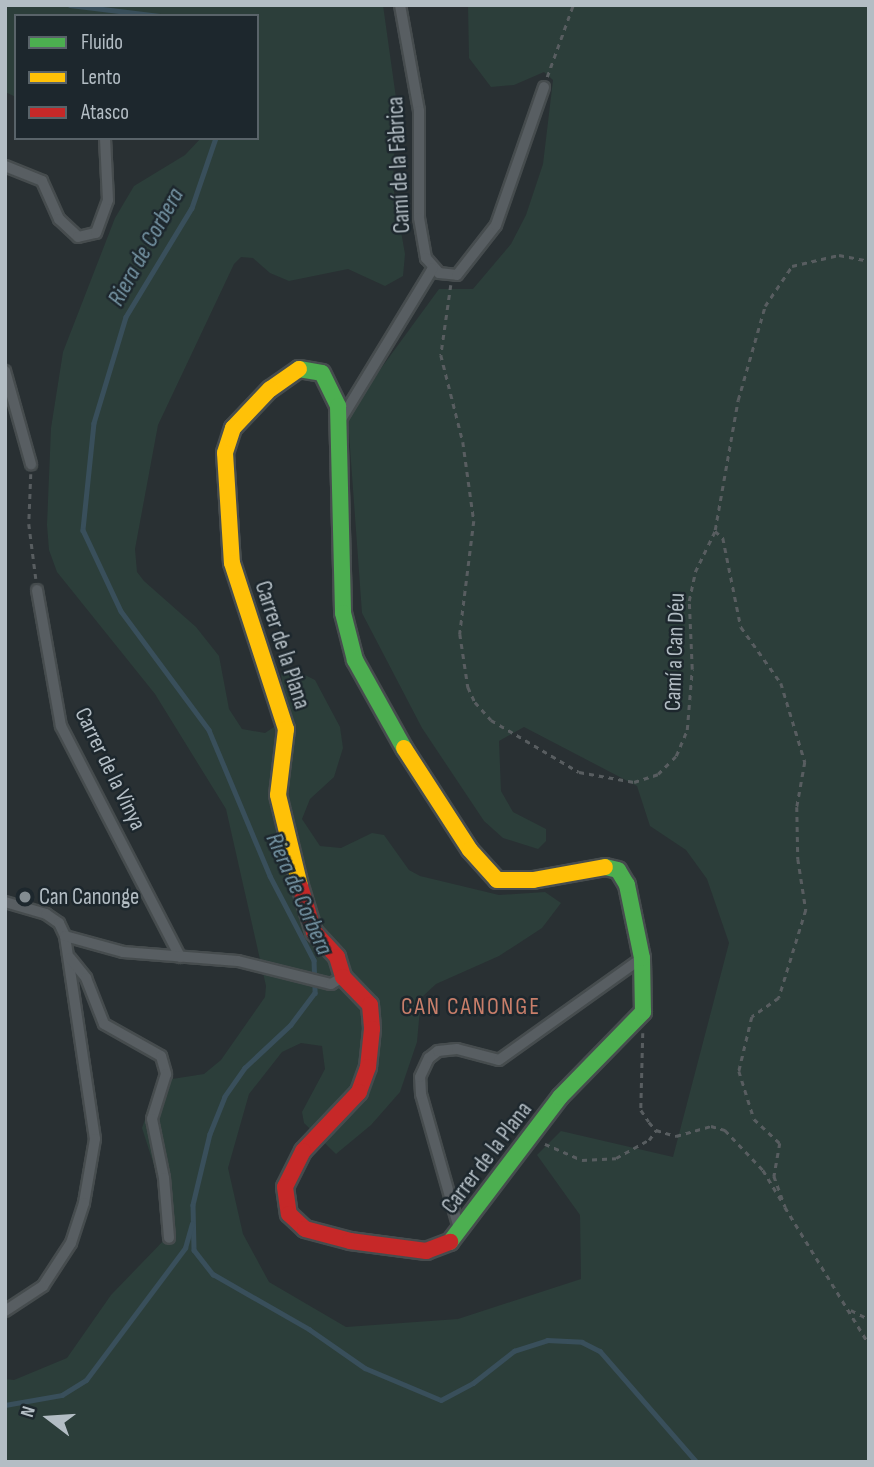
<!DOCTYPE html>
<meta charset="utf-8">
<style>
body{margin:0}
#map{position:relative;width:874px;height:1467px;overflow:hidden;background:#293033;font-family:"Sofia Sans Condensed",sans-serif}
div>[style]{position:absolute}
.green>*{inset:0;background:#2c3e3a}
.stream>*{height:4.5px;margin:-2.25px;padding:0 2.25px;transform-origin:2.25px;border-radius:2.25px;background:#394f5b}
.path>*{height:2.5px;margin-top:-1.25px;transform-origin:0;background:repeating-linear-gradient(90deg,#585d60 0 5px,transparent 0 10px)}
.roads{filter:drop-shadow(2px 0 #464c4e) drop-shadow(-2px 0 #464c4e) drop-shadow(0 2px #464c4e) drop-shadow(0 -2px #464c4e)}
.street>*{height:10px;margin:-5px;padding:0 5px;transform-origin:5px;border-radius:5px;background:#585e62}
.fast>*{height:16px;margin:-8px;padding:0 8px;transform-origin:8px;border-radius:8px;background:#4caf50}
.slow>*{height:16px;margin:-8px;padding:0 8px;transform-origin:8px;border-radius:8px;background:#ffc107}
.jam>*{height:16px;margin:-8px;padding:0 8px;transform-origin:8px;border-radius:8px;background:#c62828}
.dots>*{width:19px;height:19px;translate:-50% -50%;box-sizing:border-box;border:4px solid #1d272d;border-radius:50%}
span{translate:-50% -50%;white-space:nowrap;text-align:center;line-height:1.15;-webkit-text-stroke:5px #1d272d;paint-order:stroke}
.street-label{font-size:23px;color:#b3bdc4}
.poi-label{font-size:23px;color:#b3bdc4}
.left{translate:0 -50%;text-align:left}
.water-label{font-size:24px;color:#7695a5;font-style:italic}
.neighbourhood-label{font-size:24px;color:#c87e6a;letter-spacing:2px}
.frame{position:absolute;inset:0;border:7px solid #b3bdc4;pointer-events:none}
.legend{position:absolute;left:14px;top:14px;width:245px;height:126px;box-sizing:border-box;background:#1d272d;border:2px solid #596369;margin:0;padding:9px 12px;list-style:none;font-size:21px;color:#b3bdc4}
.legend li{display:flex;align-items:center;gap:14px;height:35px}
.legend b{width:35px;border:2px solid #596369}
.north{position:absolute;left:14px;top:1383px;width:70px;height:70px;-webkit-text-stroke:5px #1d272d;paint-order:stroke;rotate:287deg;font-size:19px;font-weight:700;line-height:28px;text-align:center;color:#b3bdc4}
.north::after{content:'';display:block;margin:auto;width:24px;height:32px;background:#b3bdc4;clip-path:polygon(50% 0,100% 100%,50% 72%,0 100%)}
</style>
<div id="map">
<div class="green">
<i style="clip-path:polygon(5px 5px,383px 5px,396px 98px,393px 186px,405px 254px,403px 276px,385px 286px,348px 269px,289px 281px,270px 273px,253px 258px,241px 257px,234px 264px,158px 425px,135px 549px,137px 572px,144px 581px,196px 627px,219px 656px,229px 709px,242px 729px,265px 733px,274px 727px,284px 705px,281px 673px,291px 668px,315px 680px,340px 727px,343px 748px,334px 777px,310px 799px,302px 819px,320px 846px,341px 848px,372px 833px,384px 835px,409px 870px,420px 876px,499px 895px,545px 892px,561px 903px,542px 928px,499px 956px,436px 984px,421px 998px,417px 1042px,400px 1092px,371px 1125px,336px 1154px,304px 1123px,302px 1112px,325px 1069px,322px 1046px,301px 1043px,282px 1052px,249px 1094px,228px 1168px,243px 1234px,269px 1282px,346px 1327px,458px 1319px,581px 1279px,580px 1215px,537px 1155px,561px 1131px,673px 1157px,729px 943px,707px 879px,686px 850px,650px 826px,637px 786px,524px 727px,499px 741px,501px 791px,513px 812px,546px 829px,546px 841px,538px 849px,503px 838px,484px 821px,422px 728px,362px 613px,348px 420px,352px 408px,439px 289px,473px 289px,511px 244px,526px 215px,543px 164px,553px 80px,544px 72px,514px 85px,491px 87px,469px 58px,468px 5px,869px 5px,869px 1462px,5px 1462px,5px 1379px,14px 1380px,67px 1358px,111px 1295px,166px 1238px,166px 1203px,142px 1128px,154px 1093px,172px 1079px,204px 1074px,221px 1060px,265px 997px,266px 986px,226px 809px,155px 694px,57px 572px,49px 550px,47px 525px,51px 428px,63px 352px,115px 218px,134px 186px,185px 155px,201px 138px,257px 138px,257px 16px,16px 16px,16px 97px,5px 92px)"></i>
</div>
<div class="stream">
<i style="left:70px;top:5px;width:90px;rotate:7deg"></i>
<i style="left:216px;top:138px;width:74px;rotate:108.9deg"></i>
<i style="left:192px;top:208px;width:127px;rotate:121.2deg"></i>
<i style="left:126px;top:317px;width:111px;rotate:106.8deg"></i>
<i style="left:94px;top:423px;width:108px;rotate:95.9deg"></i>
<i style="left:83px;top:530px;width:89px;rotate:64.9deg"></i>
<i style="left:121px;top:611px;width:148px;rotate:53.5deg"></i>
<i style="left:209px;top:730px;width:158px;rotate:67.3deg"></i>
<i style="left:270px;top:876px;width:95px;rotate:62.4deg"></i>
<i style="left:314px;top:960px;width:33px;rotate:88deg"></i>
<i style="left:315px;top:993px;width:40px;rotate:127deg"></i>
<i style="left:291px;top:1025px;width:63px;rotate:136.9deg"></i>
<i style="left:245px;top:1068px;width:35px;rotate:125deg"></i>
<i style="left:225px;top:1097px;width:40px;rotate:112deg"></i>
<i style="left:210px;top:1134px;width:73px;rotate:103.5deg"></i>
<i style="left:193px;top:1205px;width:45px;rotate:88.7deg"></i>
<i style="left:194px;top:1250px;width:31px;rotate:52deg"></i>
<i style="left:213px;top:1274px;width:111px;rotate:29.8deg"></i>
<i style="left:309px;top:1329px;width:68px;rotate:34.9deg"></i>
<i style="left:365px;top:1368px;width:82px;rotate:22.8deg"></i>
<i style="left:441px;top:1400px;width:36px;rotate:-28deg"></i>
<i style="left:473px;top:1383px;width:52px;rotate:-38deg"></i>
<i style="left:514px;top:1351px;width:35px;rotate:-18deg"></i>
<i style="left:547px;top:1340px;width:35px;rotate:3deg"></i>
<i style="left:582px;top:1342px;width:20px;rotate:27deg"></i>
<i style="left:600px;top:1351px;width:147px;rotate:48.9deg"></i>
<i style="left:5px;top:1405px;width:58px;rotate:-10deg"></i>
<i style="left:62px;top:1395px;width:28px;rotate:-32deg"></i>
<i style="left:86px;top:1380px;width:165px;rotate:-53.1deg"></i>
<i style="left:185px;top:1248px;width:25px;rotate:-74deg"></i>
</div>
<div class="path">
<i style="left:547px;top:77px;width:77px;rotate:-70.1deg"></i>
<i style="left:451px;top:285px;width:71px;rotate:98.1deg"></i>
<i style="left:441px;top:355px;width:90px;rotate:75.8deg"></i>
<i style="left:463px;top:442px;width:80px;rotate:82.1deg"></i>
<i style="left:474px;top:521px;width:114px;rotate:97.1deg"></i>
<i style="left:460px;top:634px;width:54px;rotate:81.4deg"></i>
<i style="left:468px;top:687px;width:17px;rotate:65deg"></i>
<i style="left:475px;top:702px;width:24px;rotate:48deg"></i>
<i style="left:491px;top:720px;width:102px;rotate:30.6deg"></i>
<i style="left:579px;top:772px;width:56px;rotate:10.3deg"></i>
<i style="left:634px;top:782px;width:25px;rotate:-18deg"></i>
<i style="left:658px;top:774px;width:25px;rotate:-45deg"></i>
<i style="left:676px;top:756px;width:28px;rotate:-67deg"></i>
<i style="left:687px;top:730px;width:61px;rotate:-85.3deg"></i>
<i style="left:692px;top:669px;width:68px;rotate:-92.5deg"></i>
<i style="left:689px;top:601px;width:30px;rotate:-78deg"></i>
<i style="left:695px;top:572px;width:46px;rotate:-64deg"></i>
<i style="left:715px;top:531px;width:11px;rotate:41deg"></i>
<i style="left:723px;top:538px;width:91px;rotate:78.6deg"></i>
<i style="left:741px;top:627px;width:69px;rotate:54.5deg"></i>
<i style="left:781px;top:683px;width:83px;rotate:73.1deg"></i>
<i style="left:805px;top:762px;width:46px;rotate:100.1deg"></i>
<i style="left:797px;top:807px;width:52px;rotate:88.9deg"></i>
<i style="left:798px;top:859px;width:52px;rotate:81.1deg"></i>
<i style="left:806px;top:910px;width:92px;rotate:107.1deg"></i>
<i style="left:779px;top:998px;width:33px;rotate:145deg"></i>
<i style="left:752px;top:1017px;width:56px;rotate:103.5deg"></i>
<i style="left:739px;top:1071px;width:50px;rotate:72.6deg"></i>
<i style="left:754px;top:1119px;width:35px;rotate:43deg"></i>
<i style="left:780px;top:1143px;width:34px;rotate:100deg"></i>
<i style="left:774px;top:1176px;width:33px;rotate:70deg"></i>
<i style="left:785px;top:1207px;width:161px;rotate:58.5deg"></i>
<i style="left:31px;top:474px;width:50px;rotate:92.3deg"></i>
<i style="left:29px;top:524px;width:55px;rotate:82.7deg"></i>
<i style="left:715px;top:530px;width:132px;rotate:-80deg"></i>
<i style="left:738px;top:400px;width:98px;rotate:-74deg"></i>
<i style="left:765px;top:306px;width:48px;rotate:-56deg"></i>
<i style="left:792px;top:266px;width:48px;rotate:-13.2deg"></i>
<i style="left:839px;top:255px;width:31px;rotate:11deg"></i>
<i style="left:643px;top:1033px;width:77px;rotate:91.5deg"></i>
<i style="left:641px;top:1110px;width:14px;rotate:56deg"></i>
<i style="left:649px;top:1122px;width:11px;rotate:49deg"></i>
<i style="left:656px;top:1130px;width:21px;rotate:17deg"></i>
<i style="left:676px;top:1136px;width:36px;rotate:-16deg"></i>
<i style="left:711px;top:1126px;width:15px;rotate:16deg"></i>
<i style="left:725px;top:1130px;width:55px;rotate:46.5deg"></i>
<i style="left:763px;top:1170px;width:37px;rotate:59deg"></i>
<i style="left:545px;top:1144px;width:40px;rotate:23.4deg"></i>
<i style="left:582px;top:1160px;width:34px;rotate:-3deg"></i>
<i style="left:616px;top:1158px;width:38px;rotate:-29deg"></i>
<i style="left:649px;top:1140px;width:12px;rotate:-55deg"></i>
<i style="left:851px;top:1310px;width:20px;rotate:27deg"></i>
</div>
<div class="roads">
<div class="street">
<i style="left:400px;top:5px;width:108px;rotate:79.8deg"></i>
<i style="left:419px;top:111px;width:107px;rotate:90deg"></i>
<i style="left:419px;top:218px;width:41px;rotate:80.1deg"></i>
<i style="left:426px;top:258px;width:20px;rotate:49deg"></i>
<i style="left:439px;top:273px;width:18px;rotate:6deg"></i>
<i style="left:457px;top:275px;width:63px;rotate:-52deg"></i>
<i style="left:496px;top:225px;width:146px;rotate:-70.8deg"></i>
<i style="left:5px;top:166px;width:40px;rotate:22deg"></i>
<i style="left:42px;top:181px;width:42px;rotate:65.9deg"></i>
<i style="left:59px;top:219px;width:26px;rotate:43deg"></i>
<i style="left:78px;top:237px;width:18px;rotate:-13deg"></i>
<i style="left:96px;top:233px;width:35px;rotate:-70deg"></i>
<i style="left:108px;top:200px;width:62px;rotate:-92.8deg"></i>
<i style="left:5px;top:371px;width:97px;rotate:74.4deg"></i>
<i style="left:340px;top:421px;width:179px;rotate:-58.7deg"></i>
<i style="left:37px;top:590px;width:138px;rotate:80deg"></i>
<i style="left:61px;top:726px;width:260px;rotate:62.7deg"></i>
<i style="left:5px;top:902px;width:43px;rotate:16.3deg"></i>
<i style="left:46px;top:914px;width:16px;rotate:35deg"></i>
<i style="left:59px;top:923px;width:14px;rotate:65deg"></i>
<i style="left:65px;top:936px;width:205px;rotate:81.6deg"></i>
<i style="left:95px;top:1139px;width:65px;rotate:99.8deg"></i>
<i style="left:84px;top:1203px;width:42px;rotate:108deg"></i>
<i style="left:71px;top:1243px;width:51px;rotate:123.1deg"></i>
<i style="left:43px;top:1286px;width:45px;rotate:146.7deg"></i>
<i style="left:65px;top:936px;width:60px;rotate:15.4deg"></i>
<i style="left:123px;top:952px;width:115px;rotate:4.5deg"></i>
<i style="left:238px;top:961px;width:96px;rotate:13.9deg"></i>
<i style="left:331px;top:984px;width:14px;rotate:-30deg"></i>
<i style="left:70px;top:958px;width:26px;rotate:51deg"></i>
<i style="left:86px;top:978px;width:49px;rotate:68.6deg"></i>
<i style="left:104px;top:1024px;width:65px;rotate:29.3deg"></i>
<i style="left:161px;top:1056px;width:19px;rotate:74deg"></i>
<i style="left:166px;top:1074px;width:47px;rotate:107.3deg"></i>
<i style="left:152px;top:1119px;width:60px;rotate:78.5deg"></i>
<i style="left:164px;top:1178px;width:60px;rotate:85.2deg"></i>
<i style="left:460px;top:1232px;width:143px;rotate:-105.8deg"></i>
<i style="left:421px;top:1094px;width:17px;rotate:-93deg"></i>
<i style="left:420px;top:1077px;width:21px;rotate:-65deg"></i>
<i style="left:429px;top:1058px;width:11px;rotate:-38deg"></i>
<i style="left:438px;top:1051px;width:19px;rotate:-6deg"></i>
<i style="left:457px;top:1049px;width:43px;rotate:14.7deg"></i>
<i style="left:499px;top:1060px;width:176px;rotate:-35.5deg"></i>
</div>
<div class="fast">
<i style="left:299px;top:369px;width:23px;rotate:10deg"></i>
<i style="left:322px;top:373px;width:37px;rotate:64deg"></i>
<i style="left:338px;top:406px;width:207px;rotate:88.6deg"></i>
<i style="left:343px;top:613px;width:49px;rotate:75.7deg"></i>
<i style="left:355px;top:660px;width:101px;rotate:60.9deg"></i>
<i style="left:450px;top:1242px;width:182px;rotate:-52.8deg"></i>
<i style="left:560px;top:1097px;width:119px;rotate:-45.7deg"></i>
<i style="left:643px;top:1012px;width:54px;rotate:-91.1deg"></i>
<i style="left:642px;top:958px;width:75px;rotate:-101.6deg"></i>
<i style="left:627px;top:885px;width:17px;rotate:-121deg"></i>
<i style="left:618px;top:870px;width:13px;rotate:-167deg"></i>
</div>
<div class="slow">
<i style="left:299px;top:369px;width:35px;rotate:145deg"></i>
<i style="left:270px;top:389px;width:54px;rotate:133.5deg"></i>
<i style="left:233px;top:428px;width:26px;rotate:108deg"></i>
<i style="left:225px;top:453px;width:110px;rotate:86.4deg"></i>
<i style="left:232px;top:563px;width:175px;rotate:72deg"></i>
<i style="left:286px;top:729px;width:66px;rotate:96.9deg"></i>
<i style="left:278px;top:795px;width:94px;rotate:76.4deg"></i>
<i style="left:404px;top:748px;width:121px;rotate:57.1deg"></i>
<i style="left:470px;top:850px;width:40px;rotate:48deg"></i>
<i style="left:497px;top:880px;width:36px"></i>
<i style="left:533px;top:880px;width:73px;rotate:-10.2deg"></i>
</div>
<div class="jam">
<i style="left:300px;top:886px;width:48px;rotate:73.1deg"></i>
<i style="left:314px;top:932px;width:34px;rotate:47deg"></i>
<i style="left:337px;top:957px;width:21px;rotate:73deg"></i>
<i style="left:343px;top:977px;width:39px;rotate:46deg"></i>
<i style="left:370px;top:1005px;width:24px;rotate:85deg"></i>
<i style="left:372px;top:1029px;width:38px;rotate:96deg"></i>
<i style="left:368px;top:1067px;width:27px;rotate:110deg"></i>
<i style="left:359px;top:1092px;width:81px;rotate:133.5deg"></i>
<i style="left:303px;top:1151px;width:40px;rotate:116.6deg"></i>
<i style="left:285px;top:1187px;width:27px;rotate:82deg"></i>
<i style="left:289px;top:1214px;width:22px;rotate:43deg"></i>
<i style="left:305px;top:1229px;width:47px;rotate:14.9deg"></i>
<i style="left:350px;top:1241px;width:77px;rotate:7.5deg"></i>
<i style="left:426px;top:1251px;width:26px;rotate:-21deg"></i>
</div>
</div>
<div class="dots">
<i style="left:25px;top:897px;background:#838c91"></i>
</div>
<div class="street-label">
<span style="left:399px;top:165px;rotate:-93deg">Camí de la Fàbrica</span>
<span style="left:282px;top:645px;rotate:72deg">Carrer de la Plana</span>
<span style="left:675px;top:652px;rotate:-88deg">Camí a Can Déu</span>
<span style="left:110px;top:769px;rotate:64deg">Carrer de la Vinya</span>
<span style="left:487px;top:1158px;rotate:-53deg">Carrer de la Plana</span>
</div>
<div class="poi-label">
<span class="left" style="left:39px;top:897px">Can Canonge</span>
</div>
<div class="water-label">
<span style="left:146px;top:247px;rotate:-61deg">Riera de Corbera</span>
<span style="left:299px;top:894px;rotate:66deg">Riera de Corbera</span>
</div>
<div class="neighbourhood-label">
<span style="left:471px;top:1007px">CAN CANONGE</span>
</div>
<div class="frame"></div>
<ul class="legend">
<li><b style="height:9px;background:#4caf50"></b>Fluido</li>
<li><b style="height:9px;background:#ffc107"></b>Lento</li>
<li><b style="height:9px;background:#c62828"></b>Atasco</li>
</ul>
<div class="north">N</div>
</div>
